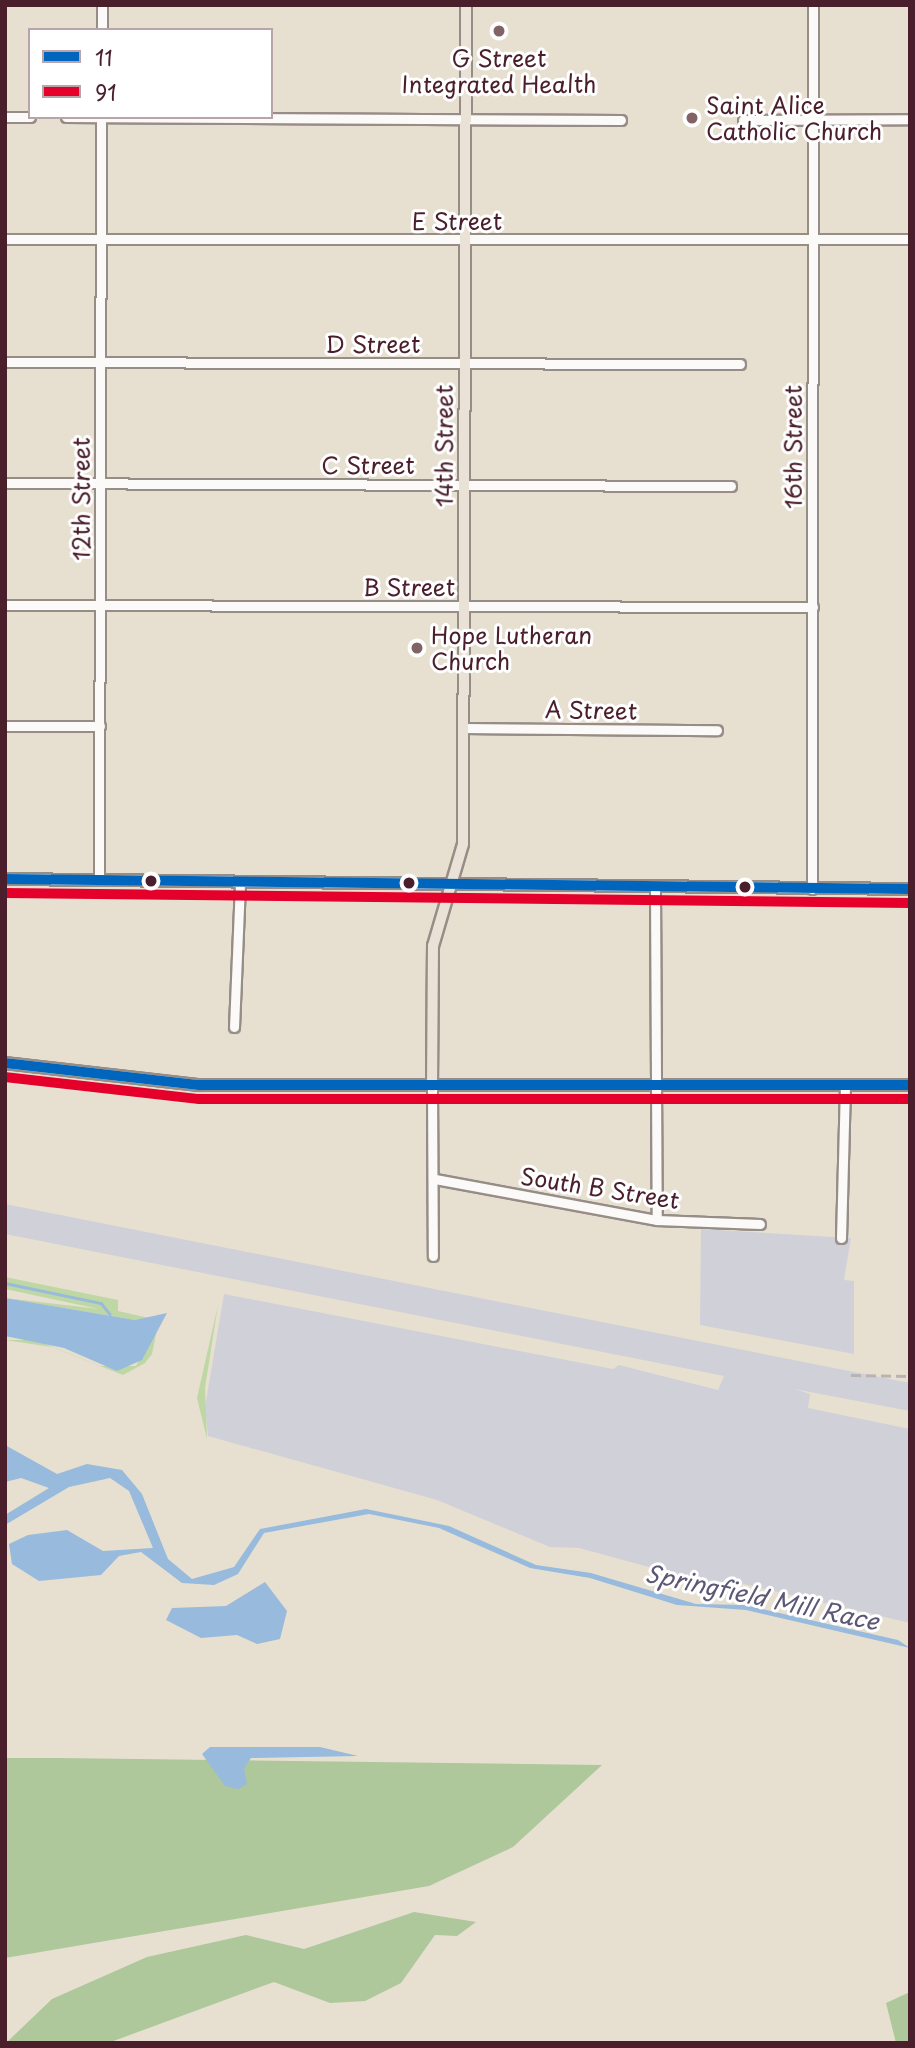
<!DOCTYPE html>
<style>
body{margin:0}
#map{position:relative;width:915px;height:2048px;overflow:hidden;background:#e7e0d1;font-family:"Playpen Sans",sans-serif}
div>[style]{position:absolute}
.industrial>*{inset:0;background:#d0d0d8}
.green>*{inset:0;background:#bfd7a4}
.forest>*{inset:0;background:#aec79b}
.water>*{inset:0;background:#97badd}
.stream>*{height:2.5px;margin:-1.25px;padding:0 1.25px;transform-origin:1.25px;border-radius:1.25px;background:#97badd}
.roads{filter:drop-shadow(2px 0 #978d87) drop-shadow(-2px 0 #978d87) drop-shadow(0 2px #978d87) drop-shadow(0 -2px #978d87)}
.minor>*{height:9px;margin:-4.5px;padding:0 4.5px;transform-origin:4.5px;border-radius:4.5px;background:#fbfaf8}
.major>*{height:10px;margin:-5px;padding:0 5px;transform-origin:5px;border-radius:5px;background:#eae2d7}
.rail>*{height:2.5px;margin-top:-1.25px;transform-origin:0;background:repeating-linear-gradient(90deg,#b9b3b2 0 10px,transparent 0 15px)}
.bus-1>*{height:10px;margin:-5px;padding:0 5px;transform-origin:5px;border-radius:5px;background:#0065bd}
.bus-2>*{height:10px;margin:-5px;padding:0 5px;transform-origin:5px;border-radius:5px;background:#e4002b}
.dots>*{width:19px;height:19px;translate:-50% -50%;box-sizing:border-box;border:4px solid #fff;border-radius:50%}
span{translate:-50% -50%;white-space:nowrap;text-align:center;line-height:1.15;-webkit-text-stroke:6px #fff;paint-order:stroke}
.poi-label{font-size:23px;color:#4a1f2b}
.left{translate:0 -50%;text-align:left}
.street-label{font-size:23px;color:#4a1f2b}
.water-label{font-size:24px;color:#5b5774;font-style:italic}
.frame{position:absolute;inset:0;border:7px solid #4a1f2b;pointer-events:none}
.legend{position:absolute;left:28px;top:28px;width:245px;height:91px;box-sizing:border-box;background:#fff;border:2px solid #b7a5aa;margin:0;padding:9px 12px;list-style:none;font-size:21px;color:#4a1f2b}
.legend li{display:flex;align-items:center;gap:14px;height:35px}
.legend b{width:35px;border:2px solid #b7a5aa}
</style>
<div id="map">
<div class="industrial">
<i style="clip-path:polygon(5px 1204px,910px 1383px,910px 1411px,794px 1389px,810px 1394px,808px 1408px,910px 1429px,910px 1623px,740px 1583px,704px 1582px,579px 1548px,550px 1547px,437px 1500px,208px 1436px,205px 1407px,224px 1294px,613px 1369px,619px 1365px,718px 1390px,724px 1376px,5px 1234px)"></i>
<i style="clip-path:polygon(701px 1229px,851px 1238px,844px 1280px,854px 1281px,854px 1354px,700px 1325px)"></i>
</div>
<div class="green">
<i style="clip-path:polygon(5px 1277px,118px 1300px,118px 1311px,149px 1318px,135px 1320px,5px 1298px,99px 1309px,5px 1289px)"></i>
<i style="clip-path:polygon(218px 1305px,205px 1388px,207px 1439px,197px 1398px)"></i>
<i style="clip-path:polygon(157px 1329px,152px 1354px,145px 1363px,123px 1375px,52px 1347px,5px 1340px,35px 1340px,101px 1366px,136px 1366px)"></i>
</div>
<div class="forest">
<i style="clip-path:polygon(5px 1758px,58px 1758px,602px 1765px,513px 1847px,429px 1886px,5px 1958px)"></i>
<i style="clip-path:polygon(414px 1912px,476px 1922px,457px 1936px,435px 1935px,401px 1983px,365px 2001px,330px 2003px,274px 1982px,108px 2043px,6px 2043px,52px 1999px,147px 1957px,246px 1935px,304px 1949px)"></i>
<i style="clip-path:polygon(910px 1992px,910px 2043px,896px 2043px,886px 2003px)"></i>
</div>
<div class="water">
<i style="clip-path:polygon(5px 1298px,135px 1320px,167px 1313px,142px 1360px,117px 1371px,64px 1348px,5px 1336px)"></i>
<i style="clip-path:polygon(5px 1445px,57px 1474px,87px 1464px,122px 1470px,142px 1494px,168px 1559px,192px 1579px,234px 1567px,260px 1529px,366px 1509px,449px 1526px,536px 1565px,591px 1573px,696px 1604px,744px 1605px,898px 1640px,910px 1648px,746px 1610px,677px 1605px,590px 1578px,530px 1568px,439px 1528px,369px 1514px,264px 1533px,238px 1574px,214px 1585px,182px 1583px,141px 1552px,119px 1556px,101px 1575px,39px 1581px,12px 1564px,9px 1544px,28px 1535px,67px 1530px,103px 1551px,153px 1548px,129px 1491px,110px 1478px,69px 1487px,5px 1525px,5px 1515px,49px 1488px,21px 1478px,5px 1482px)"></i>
<i style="clip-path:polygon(265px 1582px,287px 1611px,280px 1639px,257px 1644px,237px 1635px,201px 1638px,166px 1620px,172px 1608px,226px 1606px)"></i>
<i style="clip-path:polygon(210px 1747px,320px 1747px,358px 1756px,251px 1758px,244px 1768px,247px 1784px,238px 1789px,225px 1786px,202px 1754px)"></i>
</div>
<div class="stream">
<i style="left:5px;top:1283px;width:98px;rotate:11.8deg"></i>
<i style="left:101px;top:1303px;width:14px;rotate:51deg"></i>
</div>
<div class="roads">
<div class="minor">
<i style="left:102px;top:30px;width:25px;rotate:-90deg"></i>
<i style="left:5px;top:117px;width:25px"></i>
<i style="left:66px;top:117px;width:555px;rotate:0.31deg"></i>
<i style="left:743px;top:120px;width:167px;rotate:-0.3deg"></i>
<i style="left:5px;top:239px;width:905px"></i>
<i style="left:5px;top:362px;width:735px;rotate:0.16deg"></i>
<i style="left:5px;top:483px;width:726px;rotate:0.24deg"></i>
<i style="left:5px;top:605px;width:808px;rotate:0.14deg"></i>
<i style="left:5px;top:726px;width:95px"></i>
<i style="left:464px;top:728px;width:253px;rotate:0.5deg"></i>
<i style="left:99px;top:880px;width:763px;rotate:-89.85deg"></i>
<i style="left:655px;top:888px;width:332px;rotate:89.7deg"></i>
<i style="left:812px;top:889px;width:884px;rotate:-89.94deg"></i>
<i style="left:234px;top:1027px;width:144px;rotate:-87.6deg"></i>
<i style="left:432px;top:1087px;width:169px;rotate:89.7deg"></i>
<i style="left:435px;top:1179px;width:226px;rotate:10.5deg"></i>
<i style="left:657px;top:1220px;width:103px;rotate:2.2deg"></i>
<i style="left:841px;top:1238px;width:151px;rotate:-88.5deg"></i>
</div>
<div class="major">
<i style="left:5px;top:879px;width:905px;rotate:0.63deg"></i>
<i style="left:5px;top:1063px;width:195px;rotate:6.5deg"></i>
<i style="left:199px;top:1085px;width:711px"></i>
<i style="left:432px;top:1087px;width:141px;rotate:-89.6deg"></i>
<i style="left:433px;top:946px;width:106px;rotate:-73.6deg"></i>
<i style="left:463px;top:844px;width:839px;rotate:-89.8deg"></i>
</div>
</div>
<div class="rail">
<i style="left:851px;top:1375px;width:59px;rotate:1deg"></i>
</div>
<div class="bus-1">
<i style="left:5px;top:879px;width:905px;rotate:0.63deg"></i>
<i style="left:5px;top:1063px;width:195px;rotate:6.5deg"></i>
<i style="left:199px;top:1085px;width:711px"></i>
</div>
<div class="bus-2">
<i style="left:5px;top:893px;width:905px;rotate:0.63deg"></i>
<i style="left:5px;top:1077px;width:195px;rotate:6.5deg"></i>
<i style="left:199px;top:1099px;width:711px"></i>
</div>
<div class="dots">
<i style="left:499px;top:31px;background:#816365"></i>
<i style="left:692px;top:118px;background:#816365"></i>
<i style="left:417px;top:648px;background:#816365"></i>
<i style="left:151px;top:881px;background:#4a1f2b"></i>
<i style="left:409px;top:883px;background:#4a1f2b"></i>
<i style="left:745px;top:887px;background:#4a1f2b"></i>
</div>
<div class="poi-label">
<span style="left:499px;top:71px">G Street<br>Integrated Health</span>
<span class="left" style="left:706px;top:118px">Saint Alice<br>Catholic Church</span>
<span class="left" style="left:431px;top:648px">Hope Lutheran<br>Church</span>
</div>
<div class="street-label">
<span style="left:457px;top:221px">E Street</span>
<span style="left:373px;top:344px">D Street</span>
<span style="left:444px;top:446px;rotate:-90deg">14th Street</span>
<span style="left:793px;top:447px;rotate:-90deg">16th Street</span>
<span style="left:368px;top:465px">C Street</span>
<span style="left:81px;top:499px;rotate:-90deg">12th Street</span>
<span style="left:409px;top:587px">B Street</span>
<span style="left:591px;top:710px;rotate:1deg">A Street</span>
<span style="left:600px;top:1188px;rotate:9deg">South B Street</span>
</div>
<div class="water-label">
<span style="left:762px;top:1597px;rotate:12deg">Springfield Mill Race</span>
</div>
<div class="frame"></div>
<ul class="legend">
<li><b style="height:9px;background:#0065bd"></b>11</li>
<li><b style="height:9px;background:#e4002b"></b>91</li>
</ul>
</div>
